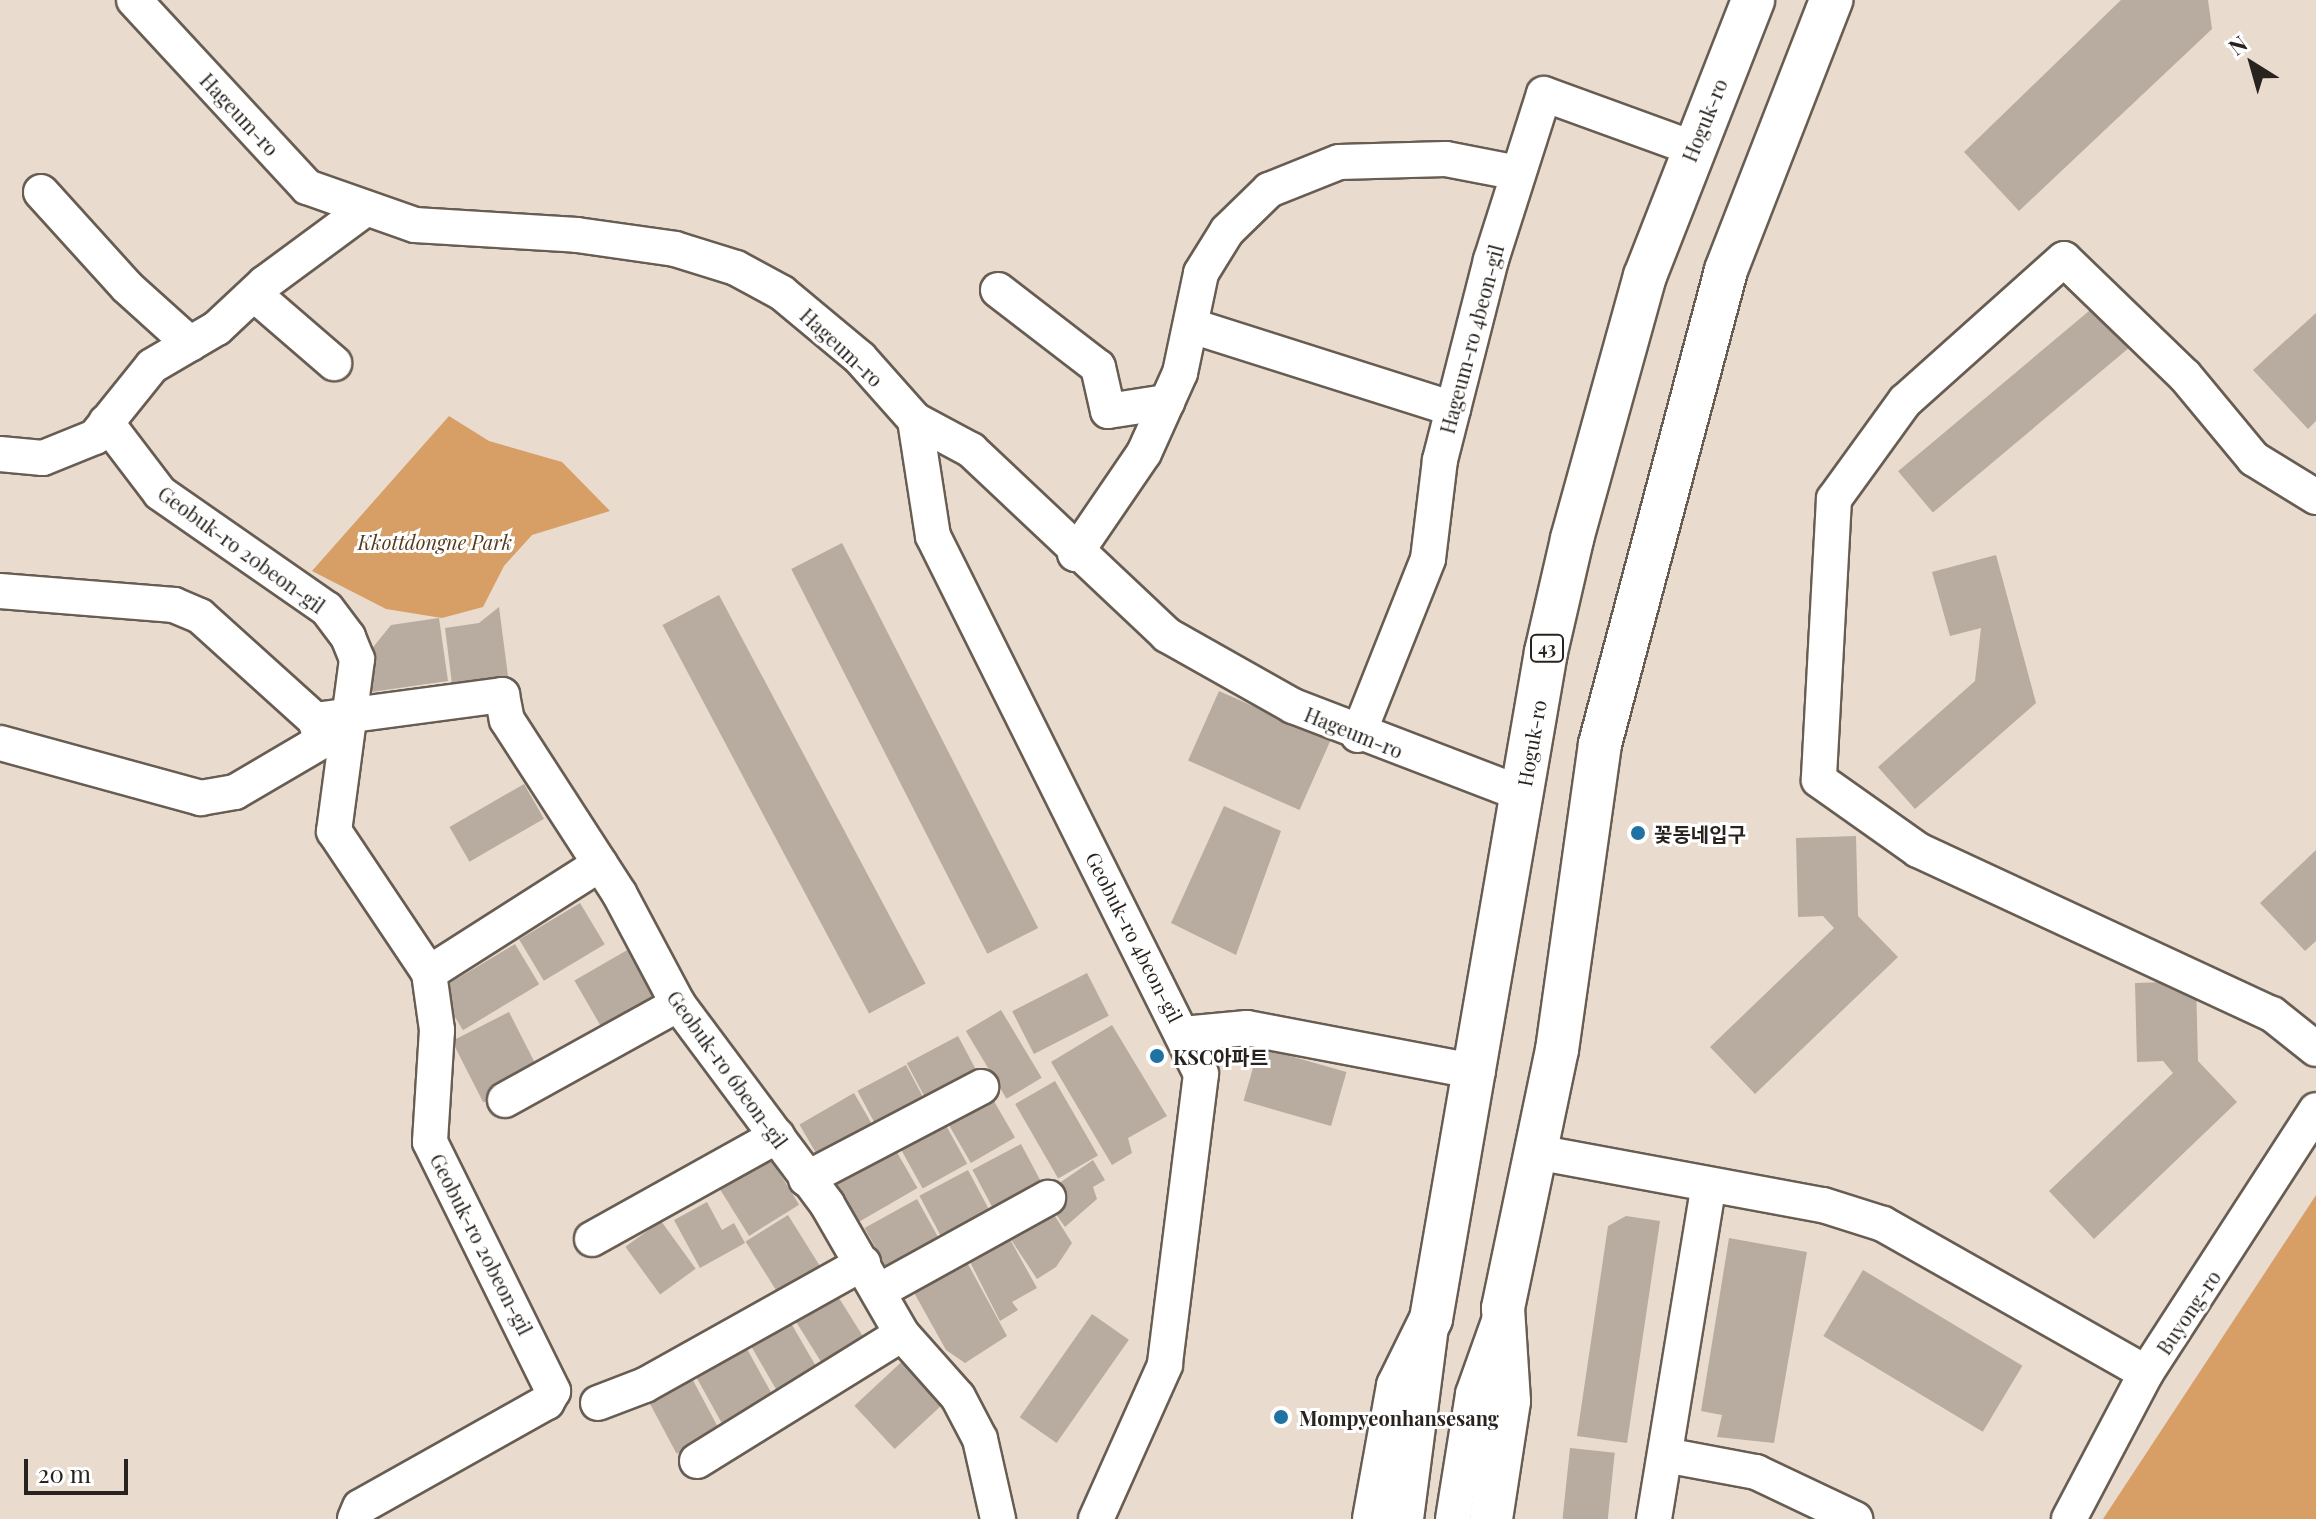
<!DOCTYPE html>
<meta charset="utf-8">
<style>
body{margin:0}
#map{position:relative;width:2316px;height:1519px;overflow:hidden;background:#e9dccf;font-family:"Playfair Display","Noto Sans KR",serif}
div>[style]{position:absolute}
.green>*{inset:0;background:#d79e66}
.building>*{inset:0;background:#b8ab9f;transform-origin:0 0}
.roads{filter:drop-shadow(2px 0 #685d52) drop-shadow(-2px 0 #685d52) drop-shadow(0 2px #685d52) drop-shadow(0 -2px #685d52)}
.minor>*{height:34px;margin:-17px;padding:0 17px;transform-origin:17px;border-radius:17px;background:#fff}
.major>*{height:42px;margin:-21px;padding:0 21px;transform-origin:21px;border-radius:21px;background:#fff}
.dots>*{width:22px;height:22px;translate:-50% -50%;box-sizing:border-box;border:4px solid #fff;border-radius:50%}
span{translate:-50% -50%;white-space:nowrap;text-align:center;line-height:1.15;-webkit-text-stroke:6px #fff;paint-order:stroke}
.shield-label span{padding:2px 6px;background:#fff;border:2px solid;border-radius:6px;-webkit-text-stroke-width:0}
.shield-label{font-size:18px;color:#28231e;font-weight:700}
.street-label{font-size:20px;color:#28231e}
.park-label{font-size:20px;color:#573a1b;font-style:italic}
.poi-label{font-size:20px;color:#28231e;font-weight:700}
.left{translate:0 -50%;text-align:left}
.north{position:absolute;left:2212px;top:24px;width:80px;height:80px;-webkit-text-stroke:6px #fff;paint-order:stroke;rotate:323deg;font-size:22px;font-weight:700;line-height:32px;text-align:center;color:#28231e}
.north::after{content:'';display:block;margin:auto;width:28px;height:36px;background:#28231e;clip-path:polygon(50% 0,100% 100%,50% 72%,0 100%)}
.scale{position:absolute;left:24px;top:1459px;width:104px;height:36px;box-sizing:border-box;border:4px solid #28231e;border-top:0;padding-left:10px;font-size:24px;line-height:28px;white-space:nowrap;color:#28231e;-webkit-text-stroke:6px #fff;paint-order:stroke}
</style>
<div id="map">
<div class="green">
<i style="clip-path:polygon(449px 416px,489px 441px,562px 462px,610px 511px,532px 535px,504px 566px,483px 607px,442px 618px,386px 609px,312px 571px)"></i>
<i style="clip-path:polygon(2316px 1195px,2316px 1519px,2103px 1519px)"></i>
</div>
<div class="building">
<i style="clip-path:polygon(2121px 0,2208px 0,2212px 29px,2019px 211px,1964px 152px)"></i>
<i style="left:2095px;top:306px;width:54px;height:257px;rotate:50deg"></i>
<i style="clip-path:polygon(2316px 313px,2316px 421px,2308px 429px,2253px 370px)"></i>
<i style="left:842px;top:543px;width:432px;height:57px;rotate:63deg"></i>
<i style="clip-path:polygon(1996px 555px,2036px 703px,1915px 809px,1878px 767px,1975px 681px,1981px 628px,1950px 636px,1932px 572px)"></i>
<i style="left:719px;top:595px;width:440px;height:64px;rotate:62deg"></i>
<i style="clip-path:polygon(499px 607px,508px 676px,452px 684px,445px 628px,479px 623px)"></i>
<i style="clip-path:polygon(439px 618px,448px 681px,371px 692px,366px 656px,391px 625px)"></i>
<i style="left:1219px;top:691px;width:122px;height:76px;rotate:24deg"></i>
<i style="left:524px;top:784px;width:40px;height:86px;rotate:60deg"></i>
<i style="clip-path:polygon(1224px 806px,1281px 831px,1236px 955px,1171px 923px)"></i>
<i style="clip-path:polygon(1856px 836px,1858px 916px,1898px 957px,1755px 1094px,1710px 1047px,1834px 928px,1823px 916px,1798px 917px,1796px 838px)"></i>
<i style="clip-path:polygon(2316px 850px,2316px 941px,2305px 951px,2260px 903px)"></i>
<i style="left:580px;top:903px;width:48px;height:71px;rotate:59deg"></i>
<i style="left:515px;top:944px;width:47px;height:89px;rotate:59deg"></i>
<i style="left:629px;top:949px;width:64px;height:63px;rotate:60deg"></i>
<i style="left:1087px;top:973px;width:48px;height:84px;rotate:63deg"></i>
<i style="clip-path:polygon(2196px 981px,2198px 1061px,2237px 1102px,2094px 1239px,2049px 1191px,2173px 1073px,2163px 1061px,2137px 1062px,2135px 983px)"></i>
<i style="left:1001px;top:1010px;width:79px;height:41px;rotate:59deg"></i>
<i style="left:509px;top:1012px;width:69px;height:64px;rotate:63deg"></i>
<i style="clip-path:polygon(1112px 1025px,1167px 1116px,1128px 1138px,1132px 1153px,1112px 1165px,1051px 1062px)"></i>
<i style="left:958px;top:1036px;width:47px;height:58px;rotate:62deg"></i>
<i style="left:1259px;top:1047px;width:91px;height:56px;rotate:16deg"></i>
<i style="left:906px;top:1065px;width:47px;height:55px;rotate:62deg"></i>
<i style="left:1055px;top:1081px;width:86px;height:46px;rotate:60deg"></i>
<i style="left:854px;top:1093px;width:46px;height:63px;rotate:60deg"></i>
<i style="left:991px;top:1096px;width:48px;height:51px;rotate:60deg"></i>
<i style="left:943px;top:1120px;width:50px;height:51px;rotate:61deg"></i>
<i style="left:891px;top:1142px;width:53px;height:69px;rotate:60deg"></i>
<i style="left:1021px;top:1144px;width:50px;height:55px;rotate:62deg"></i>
<i style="left:770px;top:1158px;width:55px;height:59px;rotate:58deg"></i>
<i style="clip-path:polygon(1093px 1160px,1105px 1180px,1093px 1187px,1097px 1199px,1065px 1227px,1055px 1213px,1067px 1204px,1055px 1186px)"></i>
<i style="left:968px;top:1170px;width:50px;height:55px;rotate:62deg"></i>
<i style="left:917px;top:1199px;width:50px;height:60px;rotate:61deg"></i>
<i style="clip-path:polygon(707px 1202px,722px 1230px,734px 1223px,745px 1243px,700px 1268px,674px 1220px)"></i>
<i style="clip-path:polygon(1048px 1205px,1072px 1243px,1056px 1267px,1037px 1279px,1006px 1232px)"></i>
<i style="left:788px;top:1215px;width:62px;height:50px;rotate:58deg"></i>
<i style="clip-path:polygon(1626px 1216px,1660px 1221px,1627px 1443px,1577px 1436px,1608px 1226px)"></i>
<i style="left:661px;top:1221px;width:59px;height:44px;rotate:54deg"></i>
<i style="clip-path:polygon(1007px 1234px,1037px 1288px,1012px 1302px,1018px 1310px,1000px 1321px,967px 1256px)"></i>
<i style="clip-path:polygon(1729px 1238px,1807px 1252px,1774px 1443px,1717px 1437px,1722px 1415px,1701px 1411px)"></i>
<i style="clip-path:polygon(962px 1253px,1007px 1336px,965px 1363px,946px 1350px,912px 1289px)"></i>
<i style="left:1863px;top:1270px;width:186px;height:77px;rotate:31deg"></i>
<i style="left:834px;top:1290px;width:59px;height:49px;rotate:58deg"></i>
<i style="left:1092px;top:1314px;width:45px;height:126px;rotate:35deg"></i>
<i style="left:788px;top:1318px;width:61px;height:46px;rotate:60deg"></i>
<i style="left:742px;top:1340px;width:71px;height:58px;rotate:61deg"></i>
<i style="left:910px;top:1354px;width:59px;height:76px;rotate:47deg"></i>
<i style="left:687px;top:1369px;width:70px;height:49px;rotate:62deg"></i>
<i style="left:1570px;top:1448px;width:45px;height:71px;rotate:6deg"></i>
</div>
<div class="roads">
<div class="minor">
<i style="left:134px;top:0;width:255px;rotate:47.2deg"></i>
<i style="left:307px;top:187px;width:114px;rotate:19.4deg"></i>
<i style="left:415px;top:225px;width:162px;rotate:3.5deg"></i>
<i style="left:577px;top:235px;width:99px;rotate:8.1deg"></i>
<i style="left:675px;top:249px;width:64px;rotate:17.3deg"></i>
<i style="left:736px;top:268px;width:52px;rotate:28.5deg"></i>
<i style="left:782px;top:293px;width:102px;rotate:39.8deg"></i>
<i style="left:860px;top:358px;width:83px;rotate:48.4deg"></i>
<i style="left:915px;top:420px;width:64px;rotate:28.2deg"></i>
<i style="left:971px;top:450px;width:270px;rotate:43.3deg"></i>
<i style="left:1167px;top:635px;width:145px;rotate:29.4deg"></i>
<i style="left:1293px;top:706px;width:245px;rotate:21deg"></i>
<i style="left:41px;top:192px;width:128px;rotate:47.8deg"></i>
<i style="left:127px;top:287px;width:85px;rotate:42.1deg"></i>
<i style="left:998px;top:290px;width:126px;rotate:37.6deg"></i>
<i style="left:1098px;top:367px;width:45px;rotate:77.2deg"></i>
<i style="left:1108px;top:411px;width:60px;rotate:-8.7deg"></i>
<i style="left:254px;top:294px;width:106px;rotate:40.8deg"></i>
<i style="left:1192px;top:326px;width:274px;rotate:17.6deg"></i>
<i style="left:915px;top:420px;width:117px;rotate:81.2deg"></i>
<i style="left:933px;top:536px;width:601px;rotate:63.52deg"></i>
<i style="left:1201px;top:1074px;width:293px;rotate:97.1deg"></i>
<i style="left:1165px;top:1365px;width:169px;rotate:114.1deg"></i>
<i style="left:106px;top:422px;width:89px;rotate:52.7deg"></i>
<i style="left:160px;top:493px;width:203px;rotate:34.8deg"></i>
<i style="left:327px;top:609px;width:35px;rotate:53deg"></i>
<i style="left:348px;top:637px;width:24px;rotate:68deg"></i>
<i style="left:357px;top:659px;width:174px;rotate:97.6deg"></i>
<i style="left:334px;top:831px;width:171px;rotate:56.2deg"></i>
<i style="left:429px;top:973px;width:58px;rotate:82deg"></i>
<i style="left:437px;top:1030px;width:112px;rotate:93.6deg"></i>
<i style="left:430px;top:1142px;width:278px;rotate:63.7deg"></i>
<i style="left:553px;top:1391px;width:13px;rotate:119deg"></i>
<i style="left:547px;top:1402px;width:214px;rotate:150.7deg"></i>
<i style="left:360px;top:1507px;width:13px;rotate:113deg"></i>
<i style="left:0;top:454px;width:43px;rotate:5.3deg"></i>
<i style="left:43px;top:458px;width:56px;rotate:-22deg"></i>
<i style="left:95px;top:437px;width:91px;rotate:-51.2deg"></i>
<i style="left:152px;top:366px;width:75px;rotate:-30.3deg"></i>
<i style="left:217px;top:328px;width:66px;rotate:-43.2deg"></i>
<i style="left:265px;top:283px;width:123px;rotate:-36.4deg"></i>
<i style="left:2316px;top:497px;width:73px;rotate:-148.5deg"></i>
<i style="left:2254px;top:459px;width:108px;rotate:-129.7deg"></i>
<i style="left:2185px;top:376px;width:168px;rotate:-136deg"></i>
<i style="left:2064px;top:259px;width:213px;rotate:138.2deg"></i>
<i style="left:1905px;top:401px;width:121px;rotate:125.9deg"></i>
<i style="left:1834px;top:499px;width:281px;rotate:93.1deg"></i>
<i style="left:1819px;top:780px;width:121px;rotate:35.3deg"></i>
<i style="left:1918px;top:850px;width:390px;rotate:24.9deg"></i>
<i style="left:2272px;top:1014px;width:56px;rotate:38.5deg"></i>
<i style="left:1075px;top:554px;width:122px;rotate:-55.7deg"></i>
<i style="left:1144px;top:453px;width:88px;rotate:-65.8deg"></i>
<i style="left:1180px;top:373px;width:102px;rotate:-78.1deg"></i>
<i style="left:1201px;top:273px;width:49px;rotate:-58.2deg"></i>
<i style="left:1227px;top:231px;width:59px;rotate:-44.3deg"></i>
<i style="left:1269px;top:190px;width:75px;rotate:-21.8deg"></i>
<i style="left:1339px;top:162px;width:107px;rotate:-1.6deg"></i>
<i style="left:1446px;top:159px;width:73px;rotate:11deg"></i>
<i style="left:0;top:591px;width:175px;rotate:4.6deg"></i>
<i style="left:174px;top:605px;width:28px;rotate:23deg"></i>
<i style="left:200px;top:616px;width:155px;rotate:42.1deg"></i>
<i style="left:315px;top:720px;width:22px;rotate:72deg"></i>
<i style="left:322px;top:741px;width:101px;rotate:149.6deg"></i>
<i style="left:235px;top:792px;width:35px;rotate:170deg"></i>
<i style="left:201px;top:798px;width:208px;rotate:-164.7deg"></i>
<i style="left:315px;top:720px;width:189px;rotate:-7.6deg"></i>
<i style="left:502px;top:695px;width:25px;rotate:79deg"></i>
<i style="left:507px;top:720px;width:206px;rotate:57.1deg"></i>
<i style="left:619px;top:893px;width:126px;rotate:62deg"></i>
<i style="left:678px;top:1004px;width:249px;rotate:53.3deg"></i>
<i style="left:827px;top:1204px;width:150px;rotate:60deg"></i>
<i style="left:902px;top:1334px;width:84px;rotate:48.4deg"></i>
<i style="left:958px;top:1397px;width:47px;rotate:62.4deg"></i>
<i style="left:980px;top:1439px;width:82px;rotate:77.3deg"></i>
<i style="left:1358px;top:735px;width:189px;rotate:-68.3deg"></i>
<i style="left:1428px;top:559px;width:100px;rotate:-83.1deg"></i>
<i style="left:1440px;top:460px;width:206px;rotate:-75.7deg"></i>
<i style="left:1491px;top:260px;width:174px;rotate:-72.3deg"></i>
<i style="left:1544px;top:94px;width:158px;rotate:20deg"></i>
<i style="left:429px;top:973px;width:203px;rotate:-32.5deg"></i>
<i style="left:1183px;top:1034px;width:64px;rotate:-5.4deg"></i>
<i style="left:1247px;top:1028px;width:235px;rotate:10.8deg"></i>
<i style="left:505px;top:1100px;width:198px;rotate:-29deg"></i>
<i style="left:1536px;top:1152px;width:292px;rotate:10.5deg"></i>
<i style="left:1823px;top:1205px;width:63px;rotate:17.6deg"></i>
<i style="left:1883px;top:1224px;width:302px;rotate:29.5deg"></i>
<i style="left:806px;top:1179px;width:198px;rotate:-27.7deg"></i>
<i style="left:592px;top:1239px;width:212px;rotate:-29.1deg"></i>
<i style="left:881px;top:1290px;width:191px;rotate:-28.9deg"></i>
<i style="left:598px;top:1403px;width:50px;rotate:-21deg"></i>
<i style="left:645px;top:1385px;width:250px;rotate:-29.2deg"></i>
<i style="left:1665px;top:1455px;width:93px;rotate:10.6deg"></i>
<i style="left:1756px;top:1472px;width:110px;rotate:25.4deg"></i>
<i style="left:697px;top:1461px;width:241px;rotate:-31.8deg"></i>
<i style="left:1406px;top:1519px;width:194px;rotate:-82.6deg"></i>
<i style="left:1453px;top:1519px;width:127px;rotate:-80.9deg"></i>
<i style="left:1473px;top:1394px;width:81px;rotate:-70.4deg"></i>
<i style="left:1654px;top:1519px;width:335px;rotate:-80.7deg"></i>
<i style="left:2069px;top:1519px;width:165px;rotate:-62.2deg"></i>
<i style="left:2146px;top:1373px;width:313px;rotate:-57.1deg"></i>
</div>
<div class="major">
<i style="left:1374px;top:1519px;width:135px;rotate:-79.8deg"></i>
<i style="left:1398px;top:1386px;width:75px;rotate:-63.8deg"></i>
<i style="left:1431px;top:1319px;width:677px;rotate:-80.22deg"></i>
<i style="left:1546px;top:652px;width:116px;rotate:-77deg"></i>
<i style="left:1572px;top:539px;width:273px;rotate:-74.5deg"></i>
<i style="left:1645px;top:276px;width:296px;rotate:-68.6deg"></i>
<i style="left:1491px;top:1519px;width:119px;rotate:-81.3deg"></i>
<i style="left:1509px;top:1401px;width:93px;rotate:-93.7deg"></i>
<i style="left:1503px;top:1308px;width:264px;rotate:-78.2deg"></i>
<i style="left:1557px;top:1050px;width:309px;rotate:-82deg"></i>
<i style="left:1600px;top:744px;width:490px;rotate:-75.1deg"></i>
<i style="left:1726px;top:270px;width:290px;rotate:-68.7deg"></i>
</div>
</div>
<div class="dots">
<i style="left:1638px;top:833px;background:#2072a3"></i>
<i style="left:1157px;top:1056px;background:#2072a3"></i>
<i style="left:1281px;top:1417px;background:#2072a3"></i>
</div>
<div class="shield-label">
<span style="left:1547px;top:648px">43</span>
</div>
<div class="street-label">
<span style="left:240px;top:114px;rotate:47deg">Hageum-ro</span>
<span style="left:1704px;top:120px;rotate:-68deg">Hoguk-ro</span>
<span style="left:1471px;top:339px;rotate:-75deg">Hageum-ro 4beon-gil</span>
<span style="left:842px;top:347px;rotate:43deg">Hageum-ro</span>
<span style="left:242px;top:549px;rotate:36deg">Geobuk-ro 20beon-gil</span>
<span style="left:1354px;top:732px;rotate:22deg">Hageum-ro</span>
<span style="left:1531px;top:743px;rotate:-80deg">Hoguk-ro</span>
<span style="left:1135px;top:937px;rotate:63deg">Geobuk-ro 4beon-gil</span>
<span style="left:728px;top:1069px;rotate:54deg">Geobuk-ro 6beon-gil</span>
<span style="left:482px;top:1244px;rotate:63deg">Geobuk-ro 20beon-gil</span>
<span style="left:2188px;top:1312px;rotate:-56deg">Buyong-ro</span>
</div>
<div class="park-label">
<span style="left:435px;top:541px">Kkottdongne Park</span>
</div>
<div class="poi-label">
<span class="left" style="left:1654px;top:833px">꽃동네입구</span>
<span class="left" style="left:1173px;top:1056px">KSC아파트</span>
<span class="left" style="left:1299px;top:1417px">Mompyeonhansesang</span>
</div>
<div class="north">N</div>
<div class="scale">20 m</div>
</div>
